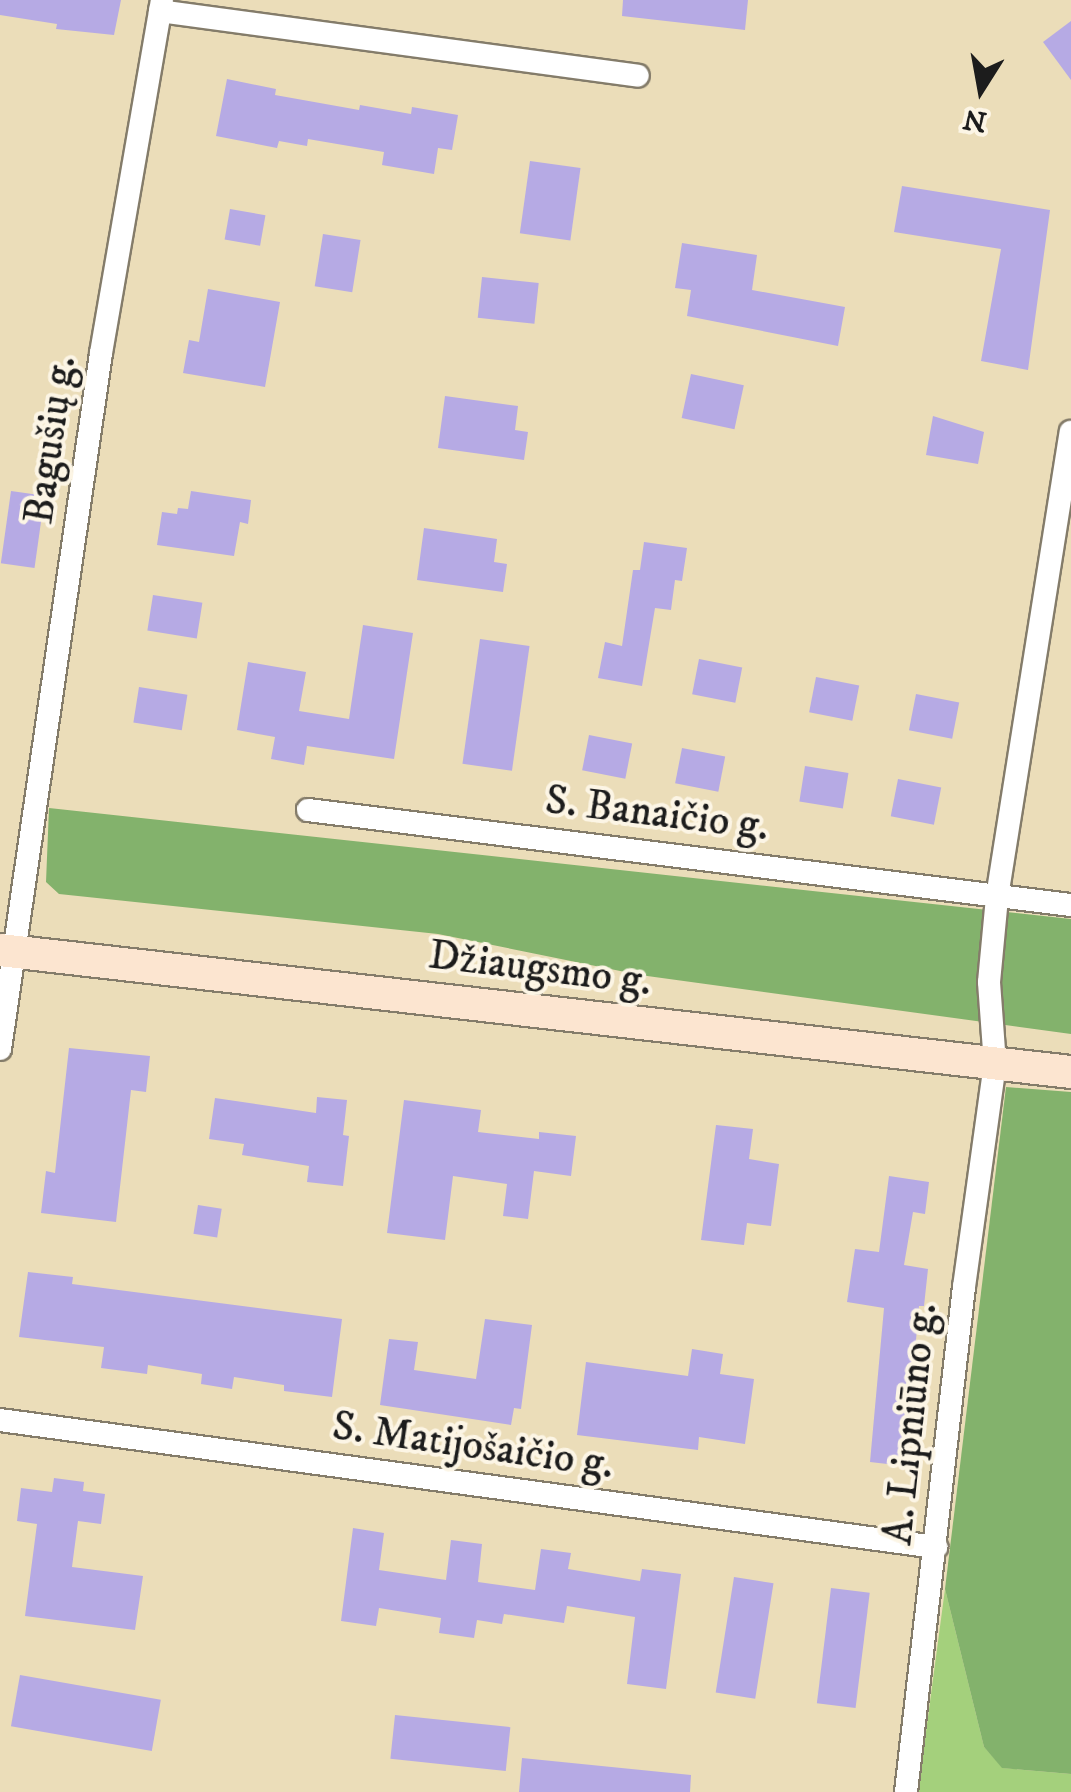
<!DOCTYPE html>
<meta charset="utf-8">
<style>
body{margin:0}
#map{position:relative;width:1071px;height:1792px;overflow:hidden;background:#ebddb9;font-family:"IM FELL DW Pica",serif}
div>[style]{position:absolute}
.green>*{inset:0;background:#a4d07c}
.forest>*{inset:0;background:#83b26c}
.building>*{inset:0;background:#b6aae4;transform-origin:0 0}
.roads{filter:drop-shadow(2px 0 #847c6a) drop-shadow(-2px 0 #847c6a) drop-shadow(0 2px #847c6a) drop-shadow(0 -2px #847c6a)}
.street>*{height:22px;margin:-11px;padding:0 11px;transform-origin:11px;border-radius:11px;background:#fff}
.secondary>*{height:32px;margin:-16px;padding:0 16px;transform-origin:16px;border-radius:16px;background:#fce5d0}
span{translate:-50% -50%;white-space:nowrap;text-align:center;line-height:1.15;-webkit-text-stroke:8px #fcf5e5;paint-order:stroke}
.street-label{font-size:42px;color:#1c1c1c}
.north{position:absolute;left:931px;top:40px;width:100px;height:100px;-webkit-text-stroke:8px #fcf5e5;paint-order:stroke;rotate:191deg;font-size:28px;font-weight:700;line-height:40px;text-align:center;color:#1c1c1c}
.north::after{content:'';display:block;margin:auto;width:35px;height:45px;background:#1c1c1c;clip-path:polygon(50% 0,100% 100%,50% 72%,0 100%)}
</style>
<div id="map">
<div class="green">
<i style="clip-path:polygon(945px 1589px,984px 1747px,1003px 1768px,1071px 1774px,1071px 1792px,918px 1792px)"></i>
</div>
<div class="forest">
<i style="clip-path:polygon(49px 808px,1071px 919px,1071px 1034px,640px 975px,438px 934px,59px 894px,46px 882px)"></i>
<i style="clip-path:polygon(1006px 1087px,1071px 1092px,1071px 1774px,1002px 1768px,984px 1747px,945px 1589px)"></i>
</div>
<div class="building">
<i style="clip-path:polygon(0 0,121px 0,114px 35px,56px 29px,57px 24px,0 15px)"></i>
<i style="clip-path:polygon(623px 0,748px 0,745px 30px,622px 16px)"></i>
<i style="clip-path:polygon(1071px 21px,1071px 80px,1043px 42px)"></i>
<i style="clip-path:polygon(227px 79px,276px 89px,275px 95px,359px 110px,360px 105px,411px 114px,412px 107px,458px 115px,452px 150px,438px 148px,434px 174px,382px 165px,384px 152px,308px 139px,307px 146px,279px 141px,277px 148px,216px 136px)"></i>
<i style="left:530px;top:161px;width:51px;height:73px;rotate:8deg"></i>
<i style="clip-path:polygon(902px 186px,1050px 210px,1028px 370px,981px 361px,1001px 249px,894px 232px)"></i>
<i style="left:230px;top:209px;width:36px;height:31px;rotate:10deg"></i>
<i style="left:323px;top:234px;width:38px;height:53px;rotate:9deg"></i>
<i style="clip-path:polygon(682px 243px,757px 255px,752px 290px,845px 307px,838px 346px,687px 316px,691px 290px,675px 288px)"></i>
<i style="left:482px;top:277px;width:57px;height:41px;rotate:6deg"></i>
<i style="clip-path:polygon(208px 289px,280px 302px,265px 387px,183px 373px,189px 340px,199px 342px)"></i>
<i style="left:691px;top:374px;width:54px;height:45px;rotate:12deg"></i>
<i style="clip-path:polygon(445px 396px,518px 406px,515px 430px,528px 432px,524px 460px,438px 448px)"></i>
<i style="clip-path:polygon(933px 416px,984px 432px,978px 464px,926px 455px)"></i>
<i style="left:11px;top:491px;width:34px;height:73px;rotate:8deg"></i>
<i style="clip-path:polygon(191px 491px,251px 500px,248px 524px,240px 522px,234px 556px,157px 545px,162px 512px,177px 514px,178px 508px,188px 509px)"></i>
<i style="clip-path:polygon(424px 528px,497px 539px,494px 562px,507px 564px,503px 592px,417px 580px)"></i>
<i style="clip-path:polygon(644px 542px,687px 548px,682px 581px,675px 580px,671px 610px,655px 608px,642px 686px,598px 678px,605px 642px,622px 646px,633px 570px,640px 570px)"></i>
<i style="left:153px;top:595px;width:50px;height:36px;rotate:9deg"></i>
<i style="clip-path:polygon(363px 625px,413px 633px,394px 759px,307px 746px,304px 765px,271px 759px,275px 737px,237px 730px,248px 662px,306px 672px,299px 711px,349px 719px)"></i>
<i style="left:480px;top:639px;width:50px;height:126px;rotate:8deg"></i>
<i style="left:699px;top:659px;width:44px;height:36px;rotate:11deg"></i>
<i style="left:816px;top:677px;width:44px;height:36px;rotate:11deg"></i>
<i style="left:139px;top:687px;width:49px;height:36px;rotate:9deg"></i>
<i style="left:916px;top:694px;width:44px;height:37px;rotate:11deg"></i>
<i style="left:589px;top:735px;width:44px;height:36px;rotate:11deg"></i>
<i style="left:682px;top:748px;width:44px;height:36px;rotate:11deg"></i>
<i style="left:805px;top:766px;width:44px;height:36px;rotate:9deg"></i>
<i style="left:898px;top:779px;width:44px;height:38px;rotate:11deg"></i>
<i style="clip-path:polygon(69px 1048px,150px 1056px,146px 1092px,131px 1090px,116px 1222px,41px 1213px,46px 1171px,55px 1173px)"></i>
<i style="clip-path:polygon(317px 1097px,347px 1100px,343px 1135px,349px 1136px,343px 1186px,307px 1182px,309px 1166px,242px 1155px,244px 1144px,209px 1139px,215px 1098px,316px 1113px)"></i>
<i style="clip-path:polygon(404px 1100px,481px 1110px,478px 1132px,539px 1139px,539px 1132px,576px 1136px,571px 1176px,534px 1171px,528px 1219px,503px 1216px,507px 1184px,453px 1176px,445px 1240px,387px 1233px)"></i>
<i style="clip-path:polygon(716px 1125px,753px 1129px,749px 1159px,779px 1164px,771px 1226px,747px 1223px,744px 1245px,701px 1240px)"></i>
<i style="clip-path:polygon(889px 1176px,929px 1182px,925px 1214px,913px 1212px,904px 1265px,928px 1269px,924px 1306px,919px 1306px,905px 1466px,870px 1462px,884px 1308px,847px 1302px,855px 1249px,879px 1252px)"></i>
<i style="left:198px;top:1205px;width:24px;height:29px;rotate:9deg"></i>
<i style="clip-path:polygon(28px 1272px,73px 1277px,72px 1284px,342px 1319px,332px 1397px,284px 1391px,284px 1385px,234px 1377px,232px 1389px,201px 1384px,202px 1374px,148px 1365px,147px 1374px,101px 1368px,104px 1347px,19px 1337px)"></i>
<i style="clip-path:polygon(485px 1319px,532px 1325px,521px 1409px,514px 1408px,511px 1425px,380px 1405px,389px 1339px,418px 1342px,414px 1370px,476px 1379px)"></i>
<i style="clip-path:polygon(692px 1349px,723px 1354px,720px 1374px,754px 1379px,745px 1444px,699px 1437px,698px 1450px,577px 1435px,586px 1362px,688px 1376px)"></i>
<i style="clip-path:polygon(54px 1478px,84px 1482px,83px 1491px,105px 1494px,101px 1524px,78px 1521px,72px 1567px,143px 1576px,135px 1630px,25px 1616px,37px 1524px,17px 1521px,21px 1488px,52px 1492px)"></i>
<i style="clip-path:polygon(353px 1528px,384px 1533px,379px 1570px,446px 1580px,451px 1540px,482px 1544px,478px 1582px,535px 1590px,541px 1549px,571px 1553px,568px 1569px,640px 1581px,642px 1569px,681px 1574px,666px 1689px,627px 1684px,635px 1617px,567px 1606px,564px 1623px,504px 1614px,502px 1624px,477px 1620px,474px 1638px,439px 1633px,441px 1618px,379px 1608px,376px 1626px,341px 1621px)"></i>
<i style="left:734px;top:1577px;width:40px;height:117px;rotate:9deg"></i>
<i style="left:831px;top:1588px;width:39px;height:116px;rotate:7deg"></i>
<i style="left:20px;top:1675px;width:143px;height:52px;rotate:10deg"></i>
<i style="left:395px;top:1715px;width:116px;height:44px;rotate:6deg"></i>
<i style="clip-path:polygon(522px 1758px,691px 1775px,690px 1792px,519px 1792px)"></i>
</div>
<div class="roads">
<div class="street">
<i style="left:160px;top:11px;width:482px;rotate:7.7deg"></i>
<i style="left:308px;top:810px;width:769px;rotate:7.1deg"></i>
<i style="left:0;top:1049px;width:703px;rotate:-81.74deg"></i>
<i style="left:101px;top:353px;width:358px;rotate:-80.2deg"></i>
<i style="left:0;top:1420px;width:945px;rotate:7.73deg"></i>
<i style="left:906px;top:1792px;width:508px;rotate:-83.45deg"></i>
<i style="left:964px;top:1287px;width:225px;rotate:-82.1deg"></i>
<i style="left:995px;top:1064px;width:82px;rotate:-94.2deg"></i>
<i style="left:989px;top:982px;width:85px;rotate:-84.6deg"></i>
<i style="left:997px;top:897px;width:471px;rotate:-81deg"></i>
</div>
<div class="secondary">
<i style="left:0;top:950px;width:1078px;rotate:6.5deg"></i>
</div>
</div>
<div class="street-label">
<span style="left:51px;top:440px;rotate:-82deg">Bagušių g.</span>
<span style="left:657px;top:814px;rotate:7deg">S. Banaičio g.</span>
<span style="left:540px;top:969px;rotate:7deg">Džiaugsmo g.</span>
<span style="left:911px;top:1424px;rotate:-84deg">A. Lipniūno g.</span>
<span style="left:473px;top:1446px;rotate:8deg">S. Matijošaičio g.</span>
</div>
<div class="north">N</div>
</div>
